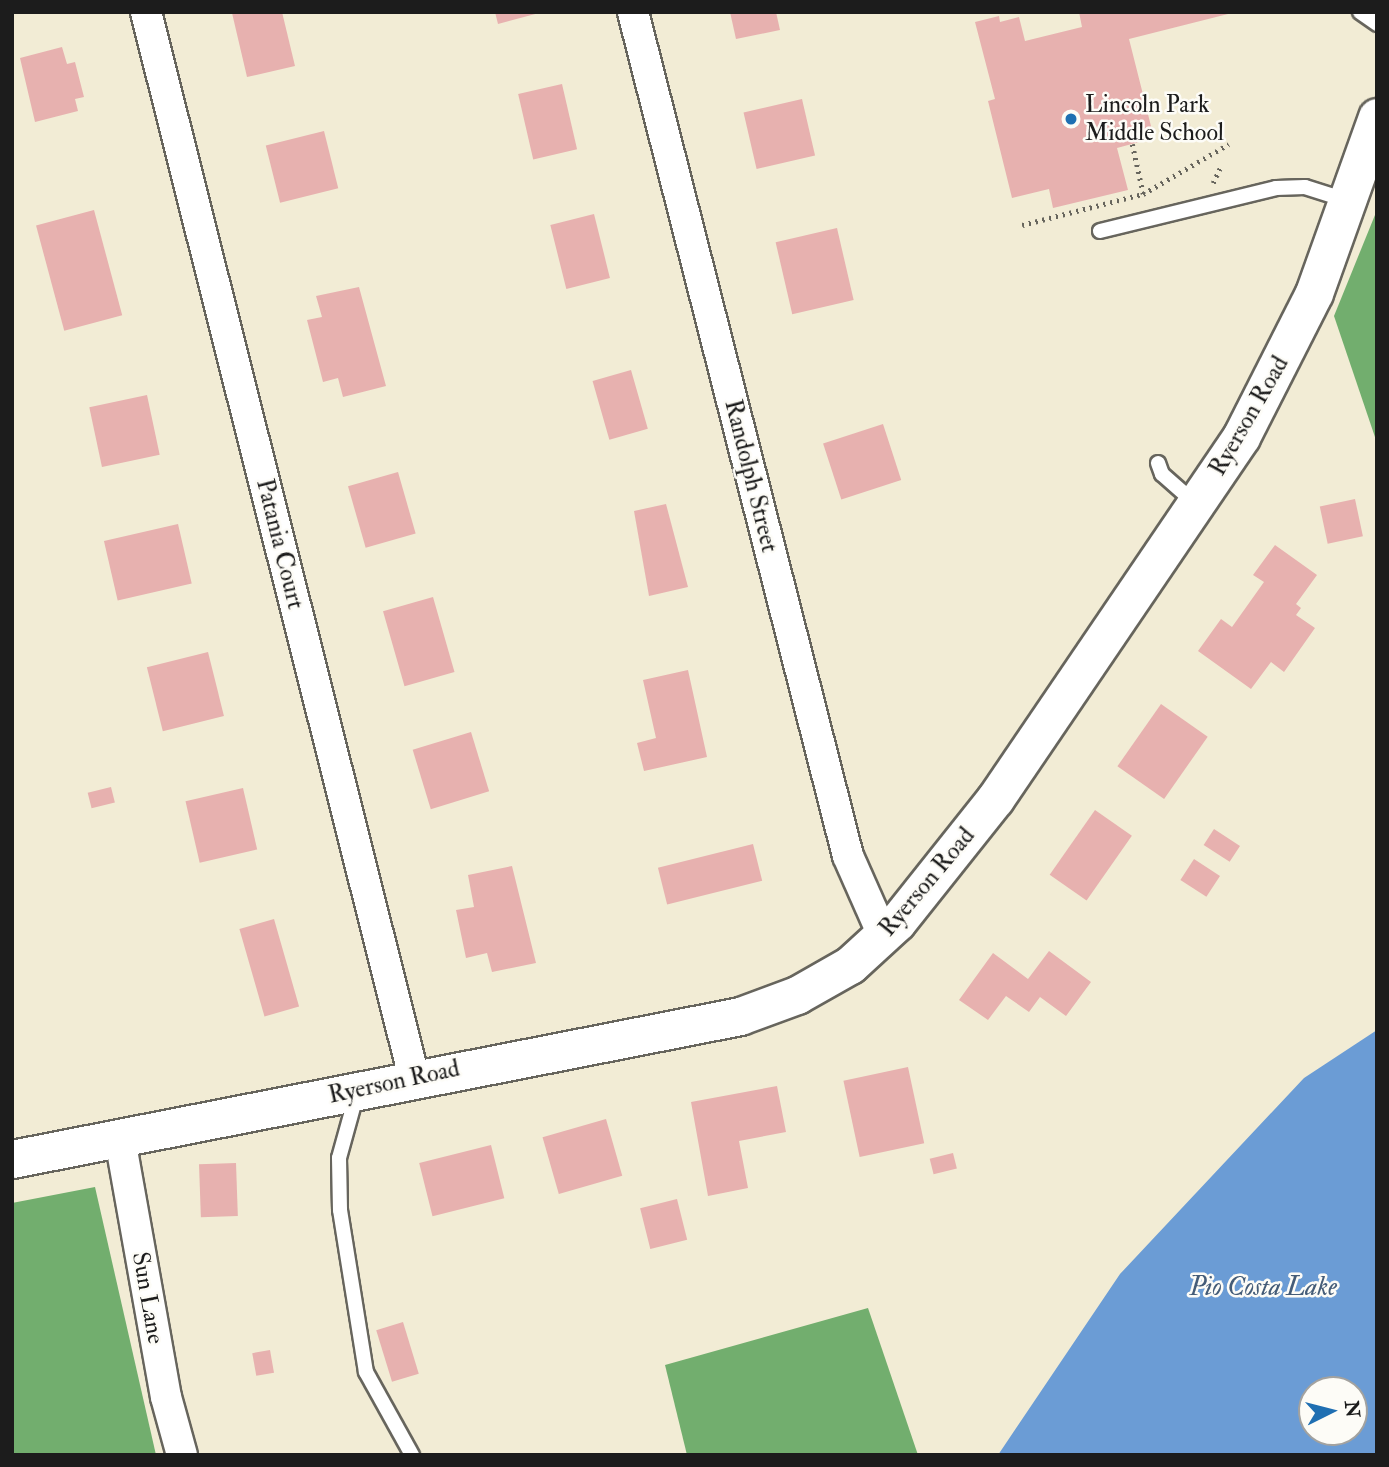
<!DOCTYPE html>
<style>
body{margin:0}
#map{position:relative;width:1389px;height:1467px;overflow:hidden;background:#f2ecd5;font-family:"IM FELL Double Pica",serif}
div>[style]{position:absolute}
.forest>*{inset:0;background:#72ae6e}
.water>*{inset:0;background:#6b9cd5}
.building>*{inset:0;background:#e7b1af;transform-origin:0 0}
.path>*{height:4.5px;margin-top:-2.25px;transform-origin:0;background:repeating-linear-gradient(90deg,#67655d 0 2px,transparent 0 7px)}
.roads{filter:drop-shadow(2px 0 #67655d) drop-shadow(-2px 0 #67655d) drop-shadow(0 2px #67655d) drop-shadow(0 -2px #67655d)}
.service>*{height:14px;margin:-7px;padding:0 7px;transform-origin:7px;border-radius:7px;background:#fff}
.minor>*{height:30px;margin:-15px;padding:0 15px;transform-origin:15px;border-radius:15px;background:#fff}
.tertiary>*{height:37px;margin:-18.5px;padding:0 18.5px;transform-origin:18.5px;border-radius:18.5px;background:#fff}
.dots>*{width:19px;height:19px;translate:-50% -50%;box-sizing:border-box;border:4px solid #fdfcf7;border-radius:50%}
span{translate:-50% -50%;white-space:nowrap;text-align:center;line-height:1.15;-webkit-text-stroke:5px #fdfcf7;paint-order:stroke}
.poi-label{font-size:24px;color:#1c1c1c}
.left{translate:0 -50%;text-align:left}
.street-label{font-size:24px;color:#1c1c1c}
.water-label{font-size:26px;color:#445c78;font-style:italic}
.frame{position:absolute;inset:0;border:14px solid #1c1c1c;pointer-events:none}
.north{position:absolute;left:1298px;top:1376px;width:70px;height:70px;box-sizing:border-box;background:#fdfcf7;border:2px solid #a3a29f;border-radius:50%;rotate:84deg;font-size:19px;font-weight:700;line-height:28px;text-align:center;color:#1c1c1c}
.north::after{content:'';display:block;margin:auto;width:24px;height:32px;background:#1f6fb2;clip-path:polygon(50% 0,100% 100%,50% 72%,0 100%)}
</style>
<div id="map">
<div class="forest">
<i style="clip-path:polygon(1377px 210px,1377px 443px,1334px 316px)"></i>
<i style="clip-path:polygon(95px 1187px,156px 1455px,12px 1455px,12px 1203px)"></i>
<i style="clip-path:polygon(868px 1308px,918px 1455px,687px 1455px,665px 1365px)"></i>
</div>
<div class="water">
<i style="clip-path:polygon(evenodd,1377px 1030px,1377px 1455px,998px 1455px,1120px 1274px,1304px 1078px,1377px 1030px,1312px 1390px,1354px 1390px,1354px 1432px,1312px 1432px,1312px 1390px)"></i>
</div>
<div class="building">
<i style="clip-path:polygon(237px 12px,282px 12px,295px 66px,247px 77px,232px 13px)"></i>
<i style="clip-path:polygon(495px 12px,539px 12px,539px 13px,498px 24px)"></i>
<i style="clip-path:polygon(730px 12px,776px 12px,780px 30px,736px 39px)"></i>
<i style="clip-path:polygon(1079px 12px,1232px 13px,1129px 39px,1154px 138px,1117px 148px,1128px 190px,1053px 208px,1049px 189px,1012px 198px,988px 101px,995px 99px,975px 22px,999px 16px,1000px 22px,1019px 17px,1025px 41px,1082px 27px)"></i>
<i style="clip-path:polygon(62px 47px,67px 64px,75px 62px,84px 97px,75px 99px,78px 111px,35px 122px,20px 58px)"></i>
<i style="left:562px;top:84px;width:67px;height:45px;rotate:77deg"></i>
<i style="left:802px;top:99px;width:58px;height:60px;rotate:77deg"></i>
<i style="left:324px;top:131px;width:59px;height:60px;rotate:76deg"></i>
<i style="left:94px;top:210px;width:109px;height:60px;rotate:75deg"></i>
<i style="left:594px;top:214px;width:66px;height:45px;rotate:76deg"></i>
<i style="left:837px;top:228px;width:74px;height:63px;rotate:77deg"></i>
<i style="clip-path:polygon(359px 287px,386px 386px,343px 397px,338px 378px,323px 382px,307px 320px,322px 317px,316px 296px)"></i>
<i style="left:631px;top:370px;width:61px;height:40px;rotate:74deg"></i>
<i style="left:147px;top:395px;width:61px;height:59px;rotate:78deg"></i>
<i style="left:883px;top:424px;width:59px;height:63px;rotate:72deg"></i>
<i style="left:398px;top:472px;width:64px;height:52px;rotate:74deg"></i>
<i style="left:1355px;top:499px;width:38px;height:36px;rotate:78deg"></i>
<i style="clip-path:polygon(666px 504px,688px 587px,649px 596px,634px 511px)"></i>
<i style="left:178px;top:524px;width:61px;height:76px;rotate:77deg"></i>
<i style="clip-path:polygon(1275px 545px,1317px 575px,1296px 604px,1301px 608px,1296px 615px,1315px 628px,1284px 672px,1271px 662px,1251px 689px,1198px 651px,1221px 619px,1232px 627px,1264px 582px,1253px 575px)"></i>
<i style="left:433px;top:597px;width:78px;height:52px;rotate:74deg"></i>
<i style="left:208px;top:652px;width:66px;height:63px;rotate:76deg"></i>
<i style="clip-path:polygon(688px 670px,707px 757px,644px 771px,637px 743px,656px 738px,643px 680px)"></i>
<i style="left:1161px;top:704px;width:57px;height:76px;rotate:35deg"></i>
<i style="left:471px;top:732px;width:62px;height:61px;rotate:73deg"></i>
<i style="left:111px;top:787px;width:16px;height:24px;rotate:76deg"></i>
<i style="left:243px;top:788px;width:63px;height:59px;rotate:77deg"></i>
<i style="left:1095px;top:810px;width:45px;height:79px;rotate:35deg"></i>
<i style="left:1214px;top:829px;width:31px;height:19px;rotate:33deg"></i>
<i style="left:753px;top:844px;width:38px;height:98px;rotate:76deg"></i>
<i style="left:1194px;top:859px;width:31px;height:25px;rotate:33deg"></i>
<i style="clip-path:polygon(512px 866px,536px 963px,492px 972px,487px 953px,466px 958px,456px 910px,474px 907px,468px 875px)"></i>
<i style="left:274px;top:919px;width:91px;height:36px;rotate:74deg"></i>
<i style="clip-path:polygon(1049px 951px,1091px 982px,1066px 1016px,1040px 997px,1029px 1012px,1006px 996px,988px 1020px,959px 1000px,993px 953px,1028px 979px)"></i>
<i style="left:908px;top:1067px;width:78px;height:66px;rotate:78deg"></i>
<i style="clip-path:polygon(777px 1086px,786px 1132px,739px 1141px,748px 1188px,708px 1196px,691px 1102px)"></i>
<i style="left:606px;top:1119px;width:59px;height:66px;rotate:74deg"></i>
<i style="left:491px;top:1145px;width:55px;height:74px;rotate:76deg"></i>
<i style="left:953px;top:1153px;width:16px;height:24px;rotate:76deg"></i>
<i style="left:236px;top:1163px;width:53px;height:37px;rotate:88deg"></i>
<i style="left:677px;top:1199px;width:42px;height:38px;rotate:76deg"></i>
<i style="left:403px;top:1322px;width:54px;height:28px;rotate:73deg"></i>
<i style="left:270px;top:1350px;width:23px;height:18px;rotate:80deg"></i>
</div>
<div class="path">
<i style="left:1213px;top:183px;width:17px;rotate:-65deg"></i>
<i style="left:1143px;top:194px;width:99px;rotate:-30.2deg"></i>
<i style="left:1022px;top:225px;width:125px;rotate:-14.4deg"></i>
<i style="left:1143px;top:194px;width:51px;rotate:-102.4deg"></i>
</div>
<div class="roads">
<div class="service">
<i style="left:1360px;top:12px;width:21px;rotate:35deg"></i>
<i style="left:1100px;top:231px;width:181px;rotate:-13.7deg"></i>
<i style="left:1276px;top:188px;width:29px;rotate:-2deg"></i>
<i style="left:1305px;top:187px;width:43px;rotate:17.6deg"></i>
<i style="left:1158px;top:463px;width:12px;rotate:70deg"></i>
<i style="left:1162px;top:474px;width:45px;rotate:41.4deg"></i>
<i style="left:357px;top:1093px;width:67px;rotate:105.5deg"></i>
<i style="left:339px;top:1158px;width:52px;rotate:88.9deg"></i>
<i style="left:340px;top:1210px;width:164px;rotate:80.9deg"></i>
<i style="left:366px;top:1372px;width:95px;rotate:61deg"></i>
</div>
<div class="minor">
<i style="left:146px;top:12px;width:1098px;rotate:75.88deg"></i>
<i style="left:633px;top:12px;width:871px;rotate:75.71deg"></i>
<i style="left:848px;top:856px;width:86px;rotate:66.1deg"></i>
<i style="left:120px;top:1139px;width:262px;rotate:79.9deg"></i>
<i style="left:166px;top:1397px;width:60px;rotate:74.6deg"></i>
</div>
<div class="tertiary">
<i style="left:12px;top:1159px;width:742px;rotate:-11.11deg"></i>
<i style="left:740px;top:1016px;width:61px;rotate:-20.2deg"></i>
<i style="left:797px;top:995px;width:61px;rotate:-29.5deg"></i>
<i style="left:850px;top:965px;width:64px;rotate:-42.5deg"></i>
<i style="left:897px;top:922px;width:157px;rotate:-51.5deg"></i>
<i style="left:995px;top:799px;width:438px;rotate:-55.8deg"></i>
<i style="left:1241px;top:437px;width:161px;rotate:-63.1deg"></i>
<i style="left:1314px;top:293px;width:187px;rotate:-70.3deg"></i>
</div>
</div>
<div class="dots">
<i style="left:1071px;top:119px;background:#1f6fb2"></i>
</div>
<div class="poi-label">
<span class="left" style="left:1085px;top:119px">Lincoln Park<br>Middle School</span>
</div>
<div class="street-label">
<span style="left:1249px;top:416px;rotate:-60deg">Ryerson Road</span>
<span style="left:751px;top:476px;rotate:76deg">Randolph Street</span>
<span style="left:280px;top:544px;rotate:76deg">Patania Court</span>
<span style="left:927px;top:882px;rotate:-50deg">Ryerson Road</span>
<span style="left:394px;top:1082px;rotate:-12deg">Ryerson Road</span>
<span style="left:148px;top:1298px;rotate:80deg">Sun Lane</span>
</div>
<div class="water-label">
<span style="left:1263px;top:1288px">Pio Costa Lake</span>
</div>
<div class="frame"></div>
<div class="north">N</div>
</div>
